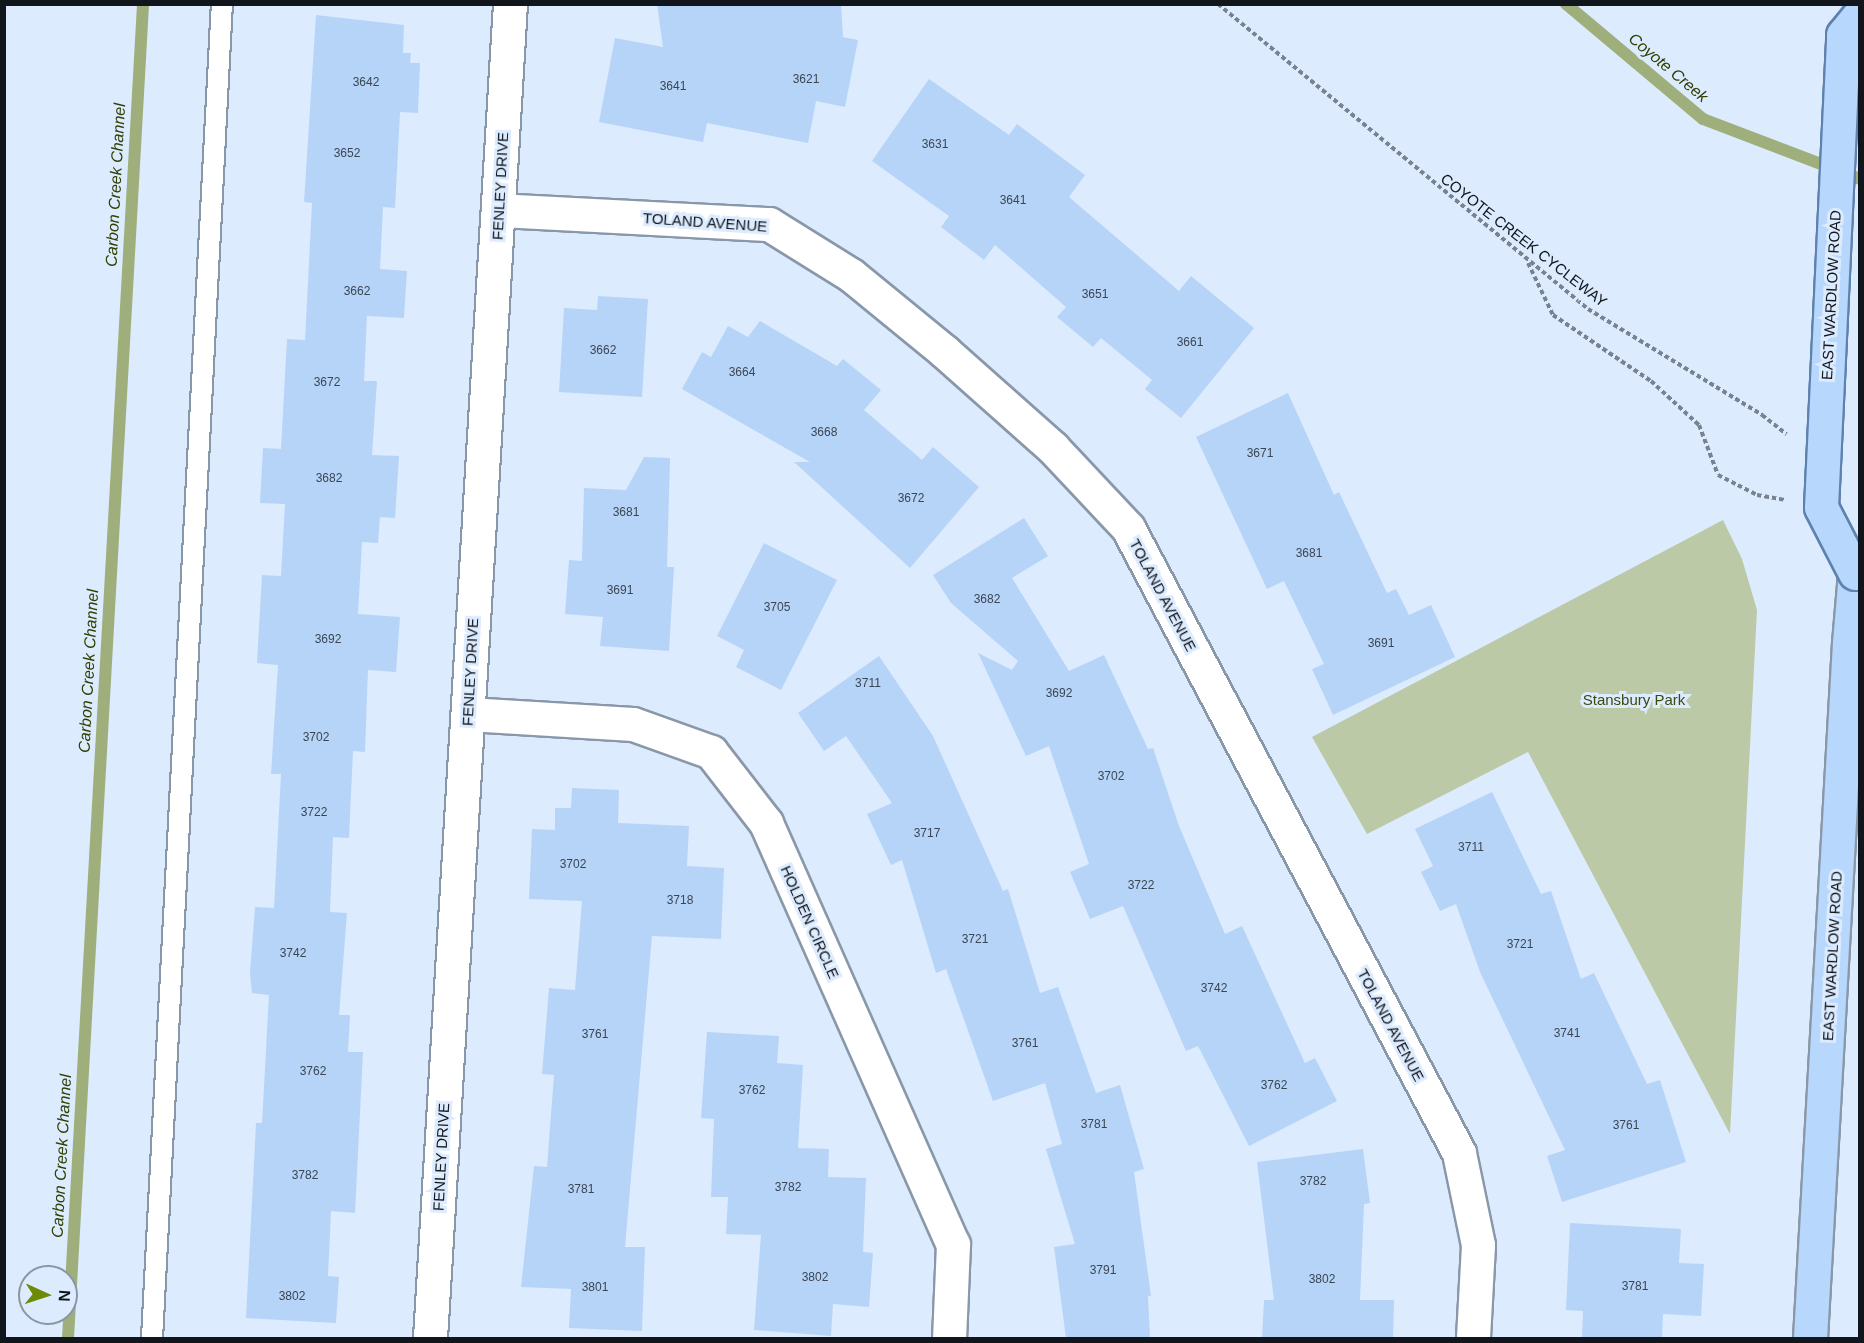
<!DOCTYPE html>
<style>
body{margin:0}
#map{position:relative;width:1864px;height:1343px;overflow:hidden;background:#dcebfe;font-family:Arial,sans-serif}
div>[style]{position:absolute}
.green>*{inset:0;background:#bcc9a6}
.stream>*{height:12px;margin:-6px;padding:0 6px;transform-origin:6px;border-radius:6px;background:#9eaf7b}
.building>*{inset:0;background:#b6d4f8}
.path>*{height:4px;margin-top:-2px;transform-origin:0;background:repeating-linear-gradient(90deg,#798390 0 4.5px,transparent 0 7.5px)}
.roads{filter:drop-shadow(2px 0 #8998a9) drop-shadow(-2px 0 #8998a9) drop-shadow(0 2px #8998a9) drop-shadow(0 -2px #8998a9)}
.lane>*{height:20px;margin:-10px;padding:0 10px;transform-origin:10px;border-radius:10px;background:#fff}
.street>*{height:33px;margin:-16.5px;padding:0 16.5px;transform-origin:16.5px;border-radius:16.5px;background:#fff}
.primary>*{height:33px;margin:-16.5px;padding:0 16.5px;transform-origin:16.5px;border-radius:16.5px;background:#b7d7fd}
.bridges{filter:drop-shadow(2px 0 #5e82ae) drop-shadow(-2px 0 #5e82ae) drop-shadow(0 2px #5e82ae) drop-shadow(0 -2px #5e82ae)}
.primary-bridge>*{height:33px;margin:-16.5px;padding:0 16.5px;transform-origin:16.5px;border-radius:16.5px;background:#b7d7fd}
span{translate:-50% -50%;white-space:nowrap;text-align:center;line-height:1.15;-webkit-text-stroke:6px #dcebfe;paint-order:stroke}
.number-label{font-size:12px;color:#3a4654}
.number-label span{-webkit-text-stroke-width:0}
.street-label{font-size:15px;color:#11161d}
.park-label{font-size:15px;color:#3b4a10}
.water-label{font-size:16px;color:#303f01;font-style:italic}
.frame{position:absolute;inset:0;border:6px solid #11161d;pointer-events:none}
.north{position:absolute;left:18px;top:1265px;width:60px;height:60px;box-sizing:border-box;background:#dcebfe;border:2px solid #8b96a4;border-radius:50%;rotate:93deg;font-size:16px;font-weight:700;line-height:24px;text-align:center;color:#11161d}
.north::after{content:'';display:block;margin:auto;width:21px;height:27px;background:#6d8b06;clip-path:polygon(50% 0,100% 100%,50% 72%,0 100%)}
</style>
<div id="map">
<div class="green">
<i style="clip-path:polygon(1723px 520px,1742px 559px,1757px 610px,1730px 1134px,1528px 752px,1367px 834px,1312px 737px)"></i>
</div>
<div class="stream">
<i style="left:1566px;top:4px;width:179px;rotate:40deg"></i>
<i style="left:1703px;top:119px;width:168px;rotate:20.9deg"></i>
<i style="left:68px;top:1338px;width:1336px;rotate:-86.78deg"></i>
</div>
<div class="building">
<i style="clip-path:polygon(657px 4px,841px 4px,843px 37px,858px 40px,845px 107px,816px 101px,808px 143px,707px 123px,703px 142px,599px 122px,615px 38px,663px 47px)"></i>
<i style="clip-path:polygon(316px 15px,404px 25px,403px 53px,411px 53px,410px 63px,420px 63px,418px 113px,400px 112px,395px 208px,383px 207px,380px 269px,407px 271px,404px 318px,367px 316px,364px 381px,377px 381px,372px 455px,399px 456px,395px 518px,380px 517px,378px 543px,362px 542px,358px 614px,400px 617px,396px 672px,368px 670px,365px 752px,353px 751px,349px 838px,333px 837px,330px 912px,347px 913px,339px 1015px,350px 1015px,348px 1052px,363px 1052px,355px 1213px,331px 1211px,328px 1276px,339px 1277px,336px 1323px,246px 1318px,256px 1123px,262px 1123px,269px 995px,252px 993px,250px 973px,255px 907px,274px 908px,281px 774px,271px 774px,278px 665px,257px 663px,262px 575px,281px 576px,285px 504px,260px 503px,263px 448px,281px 449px,287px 339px,305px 340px,312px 203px,304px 202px)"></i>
<i style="clip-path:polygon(929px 79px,1009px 135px,1017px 124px,1085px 175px,1069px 197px,1179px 291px,1191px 276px,1254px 328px,1181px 418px,1145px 389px,1152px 380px,1101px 338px,1093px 347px,1057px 317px,1066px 307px,995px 245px,984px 260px,941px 227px,949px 216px,872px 161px)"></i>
<i style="clip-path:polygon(598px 296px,648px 299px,642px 397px,559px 392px,564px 308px,597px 310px)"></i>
<i style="clip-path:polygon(760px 321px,837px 366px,843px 359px,881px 390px,864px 410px,922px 460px,933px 447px,979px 487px,910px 568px,794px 462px,810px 462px,682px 389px,702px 352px,711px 357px,728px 326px,748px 337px)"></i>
<i style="clip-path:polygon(1288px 393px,1334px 495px,1339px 492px,1387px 593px,1396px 589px,1409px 615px,1431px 605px,1455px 657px,1333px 715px,1312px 669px,1324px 664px,1284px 581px,1267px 589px,1196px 437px)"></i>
<i style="clip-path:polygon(644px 457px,670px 458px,667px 567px,674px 567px,669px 651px,600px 646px,603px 617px,565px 614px,569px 560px,582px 561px,584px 488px,626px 490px)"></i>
<i style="clip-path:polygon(1024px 518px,1048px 556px,1012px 578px,1069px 671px,1104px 655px,1148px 749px,1153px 748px,1179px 826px,1225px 934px,1242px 926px,1305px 1063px,1315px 1058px,1337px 1101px,1249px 1146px,1198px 1046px,1186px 1051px,1123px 906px,1090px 919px,1070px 872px,1089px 864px,1049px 746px,1026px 756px,978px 653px,1012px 670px,1018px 661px,951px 603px,933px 575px)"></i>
<i style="clip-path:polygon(764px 543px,837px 580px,781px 690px,736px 667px,744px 650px,717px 636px)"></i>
<i style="clip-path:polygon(879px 656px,933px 736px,1003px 891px,1008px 889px,1040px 993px,1058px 987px,1096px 1093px,1120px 1085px,1144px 1169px,1134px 1172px,1151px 1296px,1148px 1296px,1150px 1338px,1066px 1338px,1054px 1247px,1075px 1244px,1046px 1149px,1062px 1144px,1045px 1083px,993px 1101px,946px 969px,936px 973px,902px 860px,891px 865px,867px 814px,892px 803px,846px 736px,824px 751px,798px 713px)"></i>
<i style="clip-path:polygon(572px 788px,619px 790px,618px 823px,689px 826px,687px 866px,724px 868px,721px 939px,652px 936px,625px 1247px,645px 1247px,642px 1331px,569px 1328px,571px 1289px,521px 1287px,534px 1166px,547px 1167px,554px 1075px,542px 1074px,549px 988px,575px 990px,582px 901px,529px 899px,532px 829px,555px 830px,555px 808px,571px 808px)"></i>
<i style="clip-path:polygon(1492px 792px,1541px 894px,1551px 891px,1581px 979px,1594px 973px,1647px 1084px,1660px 1080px,1686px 1162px,1562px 1202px,1547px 1156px,1565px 1150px,1480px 972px,1456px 904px,1440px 911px,1421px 872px,1433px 866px,1415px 829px)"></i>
<i style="clip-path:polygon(707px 1032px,779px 1036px,777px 1063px,803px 1065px,798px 1148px,829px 1149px,828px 1177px,866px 1178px,863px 1252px,873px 1253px,869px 1307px,833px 1304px,831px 1336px,754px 1330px,761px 1235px,726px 1234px,728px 1197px,711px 1197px,714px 1119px,701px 1118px)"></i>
<i style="clip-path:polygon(1363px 1149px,1370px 1203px,1364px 1204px,1360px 1300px,1394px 1300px,1393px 1338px,1262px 1338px,1264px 1300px,1274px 1300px,1257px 1162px)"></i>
<i style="clip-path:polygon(1570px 1223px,1681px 1229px,1679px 1263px,1704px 1264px,1701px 1316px,1663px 1314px,1662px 1338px,1582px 1338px,1583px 1311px,1566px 1310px)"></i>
</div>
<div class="path">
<i style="left:1218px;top:4px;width:480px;rotate:39.5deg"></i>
<i style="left:1588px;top:309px;width:204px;rotate:31.3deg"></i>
<i style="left:1762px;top:415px;width:31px;rotate:38deg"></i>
<i style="left:1528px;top:263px;width:58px;rotate:64.3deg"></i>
<i style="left:1553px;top:315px;width:118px;rotate:34deg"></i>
<i style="left:1651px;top:381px;width:65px;rotate:42.5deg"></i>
<i style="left:1699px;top:425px;width:53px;rotate:69.2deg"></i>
<i style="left:1718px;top:475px;width:44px;rotate:27.1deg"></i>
<i style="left:1757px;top:495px;width:28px;rotate:10deg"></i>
</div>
<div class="roads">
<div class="lane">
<i style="left:152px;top:1338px;width:1336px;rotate:-87deg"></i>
</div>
<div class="street">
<i style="left:498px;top:210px;width:271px;rotate:3deg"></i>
<i style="left:769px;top:224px;width:97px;rotate:31.9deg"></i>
<i style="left:851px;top:275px;width:122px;rotate:39.3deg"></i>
<i style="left:945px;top:352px;width:144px;rotate:41.6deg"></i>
<i style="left:1053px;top:448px;width:110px;rotate:46.8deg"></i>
<i style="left:1128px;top:528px;width:707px;rotate:62.09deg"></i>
<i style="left:1459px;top:1153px;width:94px;rotate:78.3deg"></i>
<i style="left:1478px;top:1245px;width:93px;rotate:93.1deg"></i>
<i style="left:468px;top:714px;width:165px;rotate:3.5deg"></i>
<i style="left:633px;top:724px;width:83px;rotate:19.7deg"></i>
<i style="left:711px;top:752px;width:90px;rotate:52.2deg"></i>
<i style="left:766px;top:823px;width:461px;rotate:66.1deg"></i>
<i style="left:953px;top:1244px;width:94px;rotate:92.4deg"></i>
<i style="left:430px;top:1338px;width:1336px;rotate:-86.57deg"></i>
</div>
<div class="primary">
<i style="left:1810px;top:1338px;width:696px;rotate:-86.79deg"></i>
<i style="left:1849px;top:643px;width:70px;rotate:-85.1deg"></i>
<i style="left:1855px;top:573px;width:9px;rotate:-58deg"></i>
</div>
</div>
<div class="bridges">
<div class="primary-bridge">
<i style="left:1855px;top:573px;width:74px;rotate:-117.3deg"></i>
<i style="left:1821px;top:507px;width:473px;rotate:-87.3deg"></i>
<i style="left:1843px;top:35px;width:27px;rotate:-51deg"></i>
</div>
</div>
<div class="number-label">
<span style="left:806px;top:80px">3621</span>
<span style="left:366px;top:83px">3642</span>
<span style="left:673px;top:87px">3641</span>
<span style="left:935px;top:145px">3631</span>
<span style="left:347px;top:154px">3652</span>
<span style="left:1013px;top:201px">3641</span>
<span style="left:357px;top:292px">3662</span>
<span style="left:1095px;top:295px">3651</span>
<span style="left:1190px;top:343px">3661</span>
<span style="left:603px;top:351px">3662</span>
<span style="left:742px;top:373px">3664</span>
<span style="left:327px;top:383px">3672</span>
<span style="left:824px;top:433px">3668</span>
<span style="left:1260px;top:454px">3671</span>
<span style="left:329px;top:479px">3682</span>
<span style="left:911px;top:499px">3672</span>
<span style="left:626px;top:513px">3681</span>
<span style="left:1309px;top:554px">3681</span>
<span style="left:620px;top:591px">3691</span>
<span style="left:987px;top:600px">3682</span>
<span style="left:777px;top:608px">3705</span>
<span style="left:328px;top:640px">3692</span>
<span style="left:1381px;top:644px">3691</span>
<span style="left:868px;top:684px">3711</span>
<span style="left:1059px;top:694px">3692</span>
<span style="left:316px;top:738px">3702</span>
<span style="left:1111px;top:777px">3702</span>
<span style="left:314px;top:813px">3722</span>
<span style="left:927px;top:834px">3717</span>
<span style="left:1471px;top:848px">3711</span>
<span style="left:573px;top:865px">3702</span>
<span style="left:1141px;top:886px">3722</span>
<span style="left:680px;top:901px">3718</span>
<span style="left:975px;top:940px">3721</span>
<span style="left:1520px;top:945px">3721</span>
<span style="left:293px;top:954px">3742</span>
<span style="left:1214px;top:989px">3742</span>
<span style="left:1567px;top:1034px">3741</span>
<span style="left:595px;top:1035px">3761</span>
<span style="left:1025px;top:1044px">3761</span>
<span style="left:313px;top:1072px">3762</span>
<span style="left:1274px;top:1086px">3762</span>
<span style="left:752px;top:1091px">3762</span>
<span style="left:1094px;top:1125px">3781</span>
<span style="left:1626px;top:1126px">3761</span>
<span style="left:305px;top:1176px">3782</span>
<span style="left:1313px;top:1182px">3782</span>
<span style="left:788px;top:1188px">3782</span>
<span style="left:581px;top:1190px">3781</span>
<span style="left:1103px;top:1271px">3791</span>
<span style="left:815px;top:1278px">3802</span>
<span style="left:1322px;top:1280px">3802</span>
<span style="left:1635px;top:1287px">3781</span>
<span style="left:595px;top:1288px">3801</span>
<span style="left:292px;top:1297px">3802</span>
</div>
<div class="street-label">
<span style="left:500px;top:186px;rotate:-87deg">FENLEY DRIVE</span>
<span style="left:705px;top:222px;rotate:4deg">TOLAND AVENUE</span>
<span style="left:1524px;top:240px;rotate:38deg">COYOTE CREEK CYCLEWAY</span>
<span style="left:1831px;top:295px;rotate:-87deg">EAST WARDLOW ROAD</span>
<span style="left:1163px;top:595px;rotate:62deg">TOLAND AVENUE</span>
<span style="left:470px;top:672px;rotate:-87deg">FENLEY DRIVE</span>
<span style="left:810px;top:922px;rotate:66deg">HOLDEN CIRCLE</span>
<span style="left:1832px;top:956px;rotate:-87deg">EAST WARDLOW ROAD</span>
<span style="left:1391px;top:1025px;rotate:62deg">TOLAND AVENUE</span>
<span style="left:441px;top:1157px;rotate:-87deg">FENLEY DRIVE</span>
</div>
<div class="park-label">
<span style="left:1634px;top:700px">Stansbury Park</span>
</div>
<div class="water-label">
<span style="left:1668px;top:68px;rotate:40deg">Coyote Creek</span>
<span style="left:116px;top:185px;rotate:-87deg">Carbon Creek Channel</span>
<span style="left:89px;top:671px;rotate:-87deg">Carbon Creek Channel</span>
<span style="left:62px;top:1156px;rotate:-87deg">Carbon Creek Channel</span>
</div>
<div class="frame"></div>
<div class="north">N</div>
</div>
